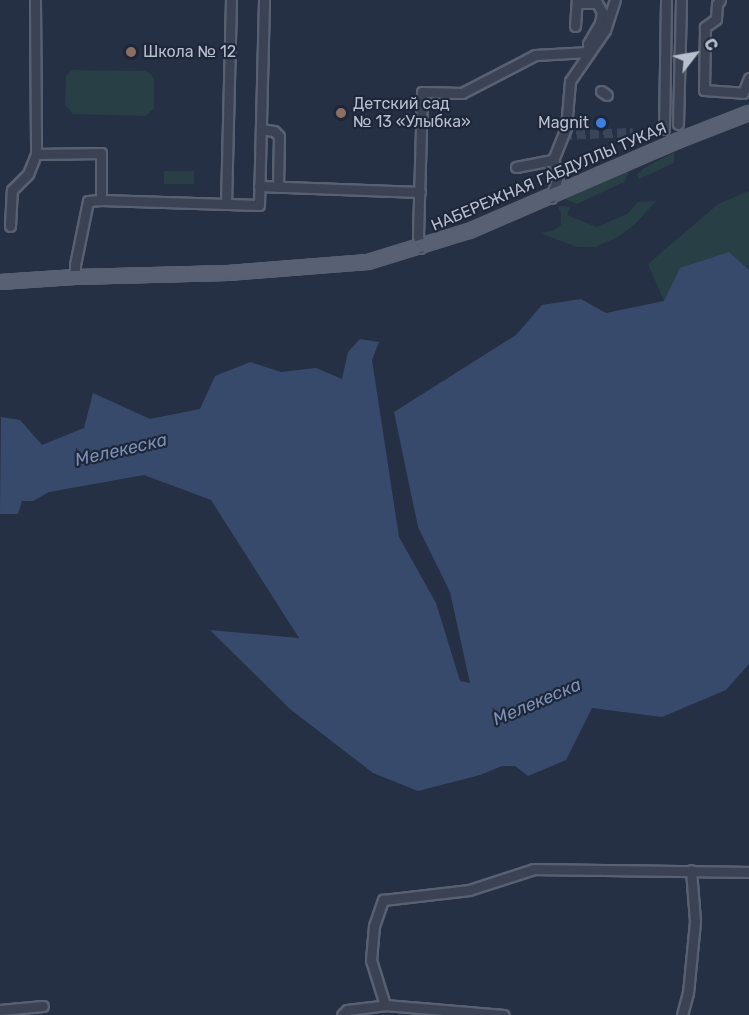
<!DOCTYPE html>
<meta charset="utf-8">
<style>
body{margin:0}
#map{position:relative;width:749px;height:1015px;overflow:hidden;background:#253044;font-family:Rubik,sans-serif}
div>[style]{position:absolute}
.green>*{inset:0;background:#273f45;transform-origin:0 0}
.water>*{inset:0;background:#384a6c}
.minor-tunnel>*{height:9px;margin-top:-4.5px;transform-origin:0;background:repeating-linear-gradient(90deg,#3b4559 0 9px,transparent 0 13.5px)}
.roads{filter:drop-shadow(2px 0 #586071) drop-shadow(-2px 0 #586071) drop-shadow(0 2px #586071) drop-shadow(0 -2px #586071)}
.minor>*{height:9px;margin:-4.5px;padding:0 4.5px;transform-origin:4.5px;border-radius:4.5px;background:#3a4253}
.major>*{height:12px;margin:-6px;padding:0 6px;transform-origin:6px;border-radius:6px;background:#586173}
.dots>*{width:16px;height:16px;translate:-50% -50%;box-sizing:border-box;border:3px solid #1e2739;border-radius:50%}
span{translate:-50% -50%;white-space:nowrap;text-align:center;line-height:1.15;-webkit-text-stroke:4.5px #1e2739;paint-order:stroke}
.poi-label{font-size:16px;color:#b7becd}
.left{translate:0 -50%;text-align:left}
.right{translate:-100% -50%;text-align:right}
.street-label{font-size:16px;color:#b7becd}
.water-label{font-size:18px;color:#7c90b6;font-style:italic}
.north{position:absolute;left:665px;top:24px;width:60px;height:60px;-webkit-text-stroke:4px #1e2739;paint-order:stroke;rotate:59deg;font-size:16px;font-weight:700;line-height:24px;text-align:center;color:#b7becd}
.north::after{content:'';display:block;margin:auto;width:21px;height:27px;background:#b7becd;clip-path:polygon(50% 0,100% 100%,50% 72%,0 100%)}
</style>
<div id="map">
<div class="green">
<i style="clip-path:polygon(72px 70px,145px 71px,151px 74px,154px 79px,154px 108px,146px 116px,73px 114px,65px 105px,66px 76px)"></i>
<i style="clip-path:polygon(674px 152px,674px 163px,639px 179px,637px 175px,644px 168px)"></i>
<i style="clip-path:polygon(630px 169px,624px 182px,577px 204px,564px 199px)"></i>
<i style="left:164px;top:171px;width:30px;height:13px"></i>
<i style="clip-path:polygon(749px 191px,749px 270px,729px 252px,664px 301px,648px 264px,718px 204px)"></i>
<i style="clip-path:polygon(656px 201px,635px 224px,618px 237px,596px 247px,577px 247px,540px 233px,552px 231px,561px 225px,561px 214px,558px 206px,570px 207px,567px 215px,597px 227px,627px 214px,638px 202px)"></i>
</div>
<div class="water">
<i style="clip-path:polygon(729px 252px,749px 270px,749px 664px,726px 690px,662px 717px,592px 708px,566px 760px,528px 776px,515px 766px,502px 766px,480px 775px,418px 791px,373px 773px,290px 709px,210px 630px,299px 638px,211px 500px,144px 475px,49px 492px,33px 501px,22px 501px,18px 514px,0 514px,1px 417px,20px 420px,42px 445px,84px 428px,93px 393px,150px 419px,200px 409px,215px 376px,250px 362px,281px 372px,316px 368px,342px 379px,348px 352px,360px 339px,379px 342px,372px 360px,399px 537px,436px 603px,460px 681px,470px 683px,450px 592px,418px 527px,394px 412px,516px 335px,542px 305px,581px 299px,606px 313px,664px 301px,680px 268px)"></i>
</div>
<div class="minor-tunnel">
<i style="left:563px;top:135px;width:70px;rotate:-2.5deg"></i>
</div>
<div class="roads">
<div class="minor">
<i style="left:35px;top:0;width:154px;rotate:89.6deg"></i>
<i style="left:36px;top:154px;width:65px;rotate:-0.9deg"></i>
<i style="left:101px;top:153px;width:47px;rotate:90deg"></i>
<i style="left:101px;top:200px;width:13px;rotate:176deg"></i>
<i style="left:88px;top:201px;width:65px;rotate:101.5deg"></i>
<i style="left:75px;top:265px;width:12px;rotate:90deg"></i>
<i style="left:720px;top:0;width:5px;rotate:127deg"></i>
<i style="left:717px;top:4px;width:15px;rotate:94deg"></i>
<i style="left:716px;top:19px;width:14px;rotate:144deg"></i>
<i style="left:705px;top:27px;width:63px;rotate:90.9deg"></i>
<i style="left:704px;top:90px;width:39px;rotate:4deg"></i>
<i style="left:743px;top:93px;width:16px;rotate:-68deg"></i>
<i style="left:577px;top:3px;width:20px"></i>
<i style="left:597px;top:3px;width:10px;rotate:61deg"></i>
<i style="left:602px;top:12px;width:11px;rotate:100deg"></i>
<i style="left:600px;top:23px;width:24px;rotate:120deg"></i>
<i style="left:588px;top:44px;width:8px;rotate:83deg"></i>
<i style="left:575px;top:26px;width:26px;rotate:-86deg"></i>
<i style="left:601px;top:91px;width:7px;rotate:34deg"></i>
<i style="left:678px;top:124px;width:124px;rotate:-88.6deg"></i>
<i style="left:261px;top:129px;width:13px;rotate:9deg"></i>
<i style="left:274px;top:131px;width:7px;rotate:45deg"></i>
<i style="left:279px;top:136px;width:51px;rotate:91.1deg"></i>
<i style="left:664px;top:129px;width:129px;rotate:-89.1deg"></i>
<i style="left:516px;top:167px;width:38px;rotate:-11deg"></i>
<i style="left:259px;top:186px;width:161px;rotate:2.1deg"></i>
<i style="left:551px;top:198px;width:23px;rotate:-72deg"></i>
<i style="left:558px;top:176px;width:17px;rotate:-107deg"></i>
<i style="left:553px;top:160px;width:35px;rotate:-68deg"></i>
<i style="left:566px;top:128px;width:47px;rotate:-85.1deg"></i>
<i style="left:570px;top:81px;width:62px;rotate:-55.5deg"></i>
<i style="left:605px;top:30px;width:32px;rotate:-72deg"></i>
<i style="left:101px;top:200px;width:158px;rotate:1.8deg"></i>
<i style="left:259px;top:205px;width:205px;rotate:-88.6deg"></i>
<i style="left:226px;top:204px;width:204px;rotate:-88.6deg"></i>
<i style="left:10px;top:226px;width:36px;rotate:-87deg"></i>
<i style="left:12px;top:190px;width:23px;rotate:-45deg"></i>
<i style="left:28px;top:174px;width:22px;rotate:-68deg"></i>
<i style="left:420px;top:248px;width:12px;rotate:-99deg"></i>
<i style="left:418px;top:236px;width:144px;rotate:-88.4deg"></i>
<i style="left:422px;top:92px;width:40px;rotate:1.4deg"></i>
<i style="left:462px;top:93px;width:82px;rotate:-27.5deg"></i>
<i style="left:535px;top:55px;width:54px;rotate:-3.2deg"></i>
<i style="left:385px;top:1005px;width:47px;rotate:-107.3deg"></i>
<i style="left:371px;top:960px;width:34px;rotate:-85deg"></i>
<i style="left:374px;top:926px;width:28px;rotate:-71deg"></i>
<i style="left:383px;top:900px;width:87px;rotate:-6.6deg"></i>
<i style="left:469px;top:890px;width:68px;rotate:-17.9deg"></i>
<i style="left:534px;top:869px;width:215px;rotate:0.8deg"></i>
<i style="left:0;top:1010px;width:43px;rotate:-5.3deg"></i>
<i style="left:342px;top:1015px;width:7px;rotate:-45deg"></i>
<i style="left:347px;top:1010px;width:38px;rotate:-7deg"></i>
<i style="left:385px;top:1005px;width:119px;rotate:4.8deg"></i>
<i style="left:682px;top:1015px;width:23px;rotate:-75deg"></i>
<i style="left:688px;top:993px;width:72px;rotate:-84.4deg"></i>
<i style="left:695px;top:921px;width:51px;rotate:-94.5deg"></i>
</div>
<div class="major">
<i style="left:0;top:282px;width:75px;rotate:-3.8deg"></i>
<i style="left:75px;top:277px;width:153px;rotate:-1.5deg"></i>
<i style="left:228px;top:273px;width:140px;rotate:-4.5deg"></i>
<i style="left:368px;top:262px;width:106px;rotate:-17.1deg"></i>
<i style="left:469px;top:231px;width:227px;rotate:-23.4deg"></i>
<i style="left:677px;top:141px;width:77px;rotate:-21.3deg"></i>
</div>
</div>
<div class="dots">
<i style="left:131px;top:52px;background:#8d6e63"></i>
<i style="left:341px;top:113px;background:#8d6e63"></i>
<i style="left:601px;top:123px;background:#3f7fe0"></i>
</div>
<div class="poi-label">
<span class="left" style="left:143px;top:52px">Школа № 12</span>
<span class="left" style="left:353px;top:113px">Детский сад<br>№ 13 «Улыбка»</span>
<span class="right" style="left:589px;top:123px">Magnit</span>
</div>
<div class="street-label">
<span style="left:549px;top:177px;rotate:-23deg">НАБЕРЕЖНАЯ ГАБДУЛЛЫ ТУКАЯ</span>
</div>
<div class="water-label">
<span style="left:121px;top:450px;rotate:-13deg">Мелекеска</span>
<span style="left:537px;top:702px;rotate:-23deg">Мелекеска</span>
</div>
<div class="north">С</div>
</div>
